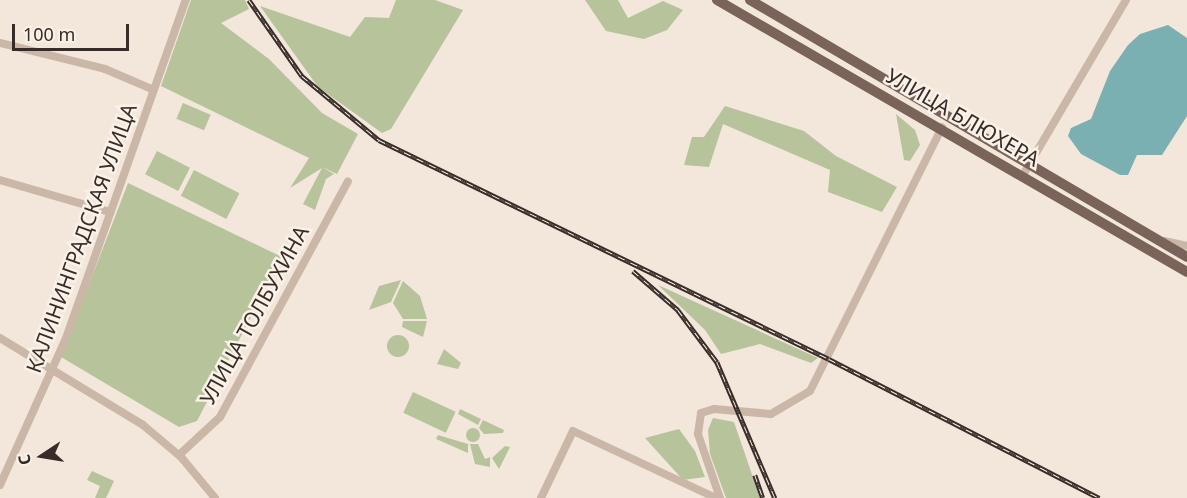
<!DOCTYPE html>
<meta charset="utf-8">
<style>
body{margin:0}
#map{position:relative;width:1187px;height:498px;overflow:hidden;background:#f3e7dc;font-family:"Noto Sans",sans-serif}
div>[style]{position:absolute}
.green>*{inset:0;background:#b6c39b;transform-origin:0 0}
.round{border-radius:50%}
.water>*{inset:0;background:#7ab0b1}
.minor>*{height:8px;margin:-4px;padding:0 4px;transform-origin:4px;border-radius:4px;background:#cbb7a7}
.major>*{height:10px;margin:-5px;padding:0 5px;transform-origin:5px;border-radius:5px;background:#7a6358}
.rail>*{height:4.5px;margin-top:-2.25px;transform-origin:0;background:repeating-linear-gradient(90deg,#faf2e8 0 7px,#382c28 0 14px);box-sizing:border-box;border-block:2px solid #382c28}
span{translate:-50% -50%;white-space:nowrap;text-align:center;line-height:1.15;-webkit-text-stroke:5px #faf2e8;paint-order:stroke}
.street-label{font-size:21px;color:#382c28}
.north{position:absolute;left:12px;top:426px;width:60px;height:60px;-webkit-text-stroke:4px #faf2e8;paint-order:stroke;rotate:258deg;font-size:16px;font-weight:700;line-height:24px;text-align:center;color:#382c28}
.north::after{content:'';display:block;margin:auto;width:21px;height:27px;background:#382c28;clip-path:polygon(50% 0,100% 100%,50% 72%,0 100%)}
.scale{position:absolute;left:12px;top:24px;width:117px;height:27px;box-sizing:border-box;border:3px solid #382c28;border-top:0;padding-left:8px;font-size:18px;line-height:21px;white-space:nowrap;color:#382c28;-webkit-text-stroke:4px #faf2e8;paint-order:stroke}
</style>
<div id="map">
<div class="green">
<i style="clip-path:polygon(191px 0,245px 0,249px 9px,221px 23px,269px 59px,322px 113px,358px 134px,337px 174px,322px 167px,334px 174px,326px 179px,315px 210px,303px 204px,322px 168px,290px 188px,309px 158px,161px 86px)"></i>
<i style="clip-path:polygon(396px 0,435px 0,463px 10px,391px 129px,382px 133px,318px 87px,260px 6px,350px 37px,365px 17px,389px 18px)"></i>
<i style="clip-path:polygon(585px 0,618px 0,628px 18px,663px 1px,683px 10px,667px 30px,644px 39px,606px 31px)"></i>
<i style="left:183px;top:103px;width:30px;height:17px;rotate:23deg"></i>
<i style="clip-path:polygon(725px 106px,804px 131px,836px 156px,897px 187px,882px 212px,828px 192px,830px 170px,723px 124px,709px 167px,684px 165px,692px 137px,704px 137px)"></i>
<i style="clip-path:polygon(896px 114px,915px 130px,920px 145px,910px 161px,904px 160px)"></i>
<i style="left:157px;top:151px;width:37px;height:26px;rotate:27deg"></i>
<i style="left:194px;top:170px;width:51px;height:29px;rotate:27deg"></i>
<i style="clip-path:polygon(128px 183px,282px 257px,197px 421px,179px 427px,61px 357px)"></i>
<i style="clip-path:polygon(401px 280px,391px 302px,369px 310px,379px 286px)"></i>
<i style="clip-path:polygon(403px 281px,420px 296px,427px 319px,403px 319px,393px 303px)"></i>
<i style="clip-path:polygon(658px 285px,818px 358px,811px 363px,760px 344px,721px 354px,705px 330px)"></i>
<i style="clip-path:polygon(403px 321px,427px 321px,423px 337px,402px 327px)"></i>
<i class="round" style="left:387px;top:335px;width:22px;height:22px"></i>
<i style="clip-path:polygon(444px 349px,461px 363px,458px 369px,437px 364px)"></i>
<i style="left:413px;top:392px;width:47px;height:23px;rotate:25deg"></i>
<i style="clip-path:polygon(460px 409px,481px 419px,478px 425px,458px 414px)"></i>
<i style="clip-path:polygon(713px 418px,734px 422px,760px 498px,726px 498px,710px 454px,708px 430px)"></i>
<i style="clip-path:polygon(483px 420px,504px 430px,503px 433px,484px 434px,479px 428px)"></i>
<i class="round" style="left:466px;top:428px;width:14px;height:14px"></i>
<i style="clip-path:polygon(679px 429px,695px 451px,705px 477px,683px 480px,645px 438px)"></i>
<i style="clip-path:polygon(438px 435px,468px 444px,468px 453px,436px 439px)"></i>
<i style="clip-path:polygon(470px 444px,478px 444px,485px 459px,490px 457px,490px 467px,475px 464px)"></i>
<i style="clip-path:polygon(505px 446px,510px 447px,499px 469px,492px 458px)"></i>
<i style="clip-path:polygon(92px 471px,114px 481px,106px 498px,95px 498px,100px 486px,87px 480px)"></i>
</div>
<div class="water">
<i style="clip-path:polygon(1168px 25px,1187px 38px,1187px 116px,1162px 155px,1137px 155px,1128px 175px,1120px 175px,1081px 154px,1068px 136px,1071px 128px,1091px 119px,1110px 71px,1128px 45px,1140px 34px)"></i>
</div>
<div class="minor">
<i style="left:0;top:43px;width:108px;rotate:13.9deg"></i>
<i style="left:105px;top:69px;width:53px;rotate:23.2deg"></i>
<i style="left:1023px;top:175px;width:203px;rotate:-59.5deg"></i>
<i style="left:0;top:180px;width:115px;rotate:16.2deg"></i>
<i style="left:1164px;top:241px;width:24px;rotate:12deg"></i>
<i style="left:0;top:338px;width:167px;rotate:31.3deg"></i>
<i style="left:143px;top:425px;width:50px;rotate:40.1deg"></i>
<i style="left:181px;top:457px;width:53px;rotate:50.3deg"></i>
<i style="left:179px;top:455px;width:56px;rotate:-42.8deg"></i>
<i style="left:220px;top:417px;width:268px;rotate:-61.5deg"></i>
<i style="left:0;top:485px;width:161px;rotate:-65.8deg"></i>
<i style="left:66px;top:338px;width:359px;rotate:-70.5deg"></i>
<i style="left:541px;top:498px;width:74px;rotate:-64.5deg"></i>
<i style="left:573px;top:431px;width:158px;rotate:25.1deg"></i>
<i style="left:720px;top:498px;width:68px;rotate:-109deg"></i>
<i style="left:698px;top:434px;width:21px;rotate:-82deg"></i>
<i style="left:701px;top:413px;width:14px;rotate:-17deg"></i>
<i style="left:714px;top:409px;width:57px;rotate:5deg"></i>
<i style="left:771px;top:414px;width:45px;rotate:-30.5deg"></i>
<i style="left:810px;top:391px;width:295px;rotate:-63.4deg"></i>
</div>
<div class="major">
<i style="left:717px;top:0;width:543px;rotate:30.06deg"></i>
<i style="left:750px;top:0;width:507px;rotate:30.46deg"></i>
</div>
<div class="rail">
<i style="left:249px;top:0;width:93px;rotate:55.1deg"></i>
<i style="left:302px;top:76px;width:100px;rotate:39.7deg"></i>
<i style="left:379px;top:140px;width:500px;rotate:25.95deg"></i>
<i style="left:829px;top:359px;width:304px;rotate:27.2deg"></i>
<i style="left:633px;top:271px;width:60px;rotate:40.9deg"></i>
<i style="left:678px;top:310px;width:65px;rotate:53.1deg"></i>
<i style="left:717px;top:362px;width:148px;rotate:66.9deg"></i>
<i style="left:755px;top:475px;width:24px;rotate:71deg"></i>
</div>
<div class="street-label">
<span style="left:963px;top:117px;rotate:30deg">УЛИЦА БЛЮХЕРА</span>
<span style="left:81px;top:238px;rotate:-70deg">КАЛИНИНГРАДСКАЯ УЛИЦА</span>
<span style="left:254px;top:315px;rotate:-61deg">УЛИЦА ТОЛБУХИНА</span>
</div>
<div class="north">С</div>
<div class="scale">100 m</div>
</div>
